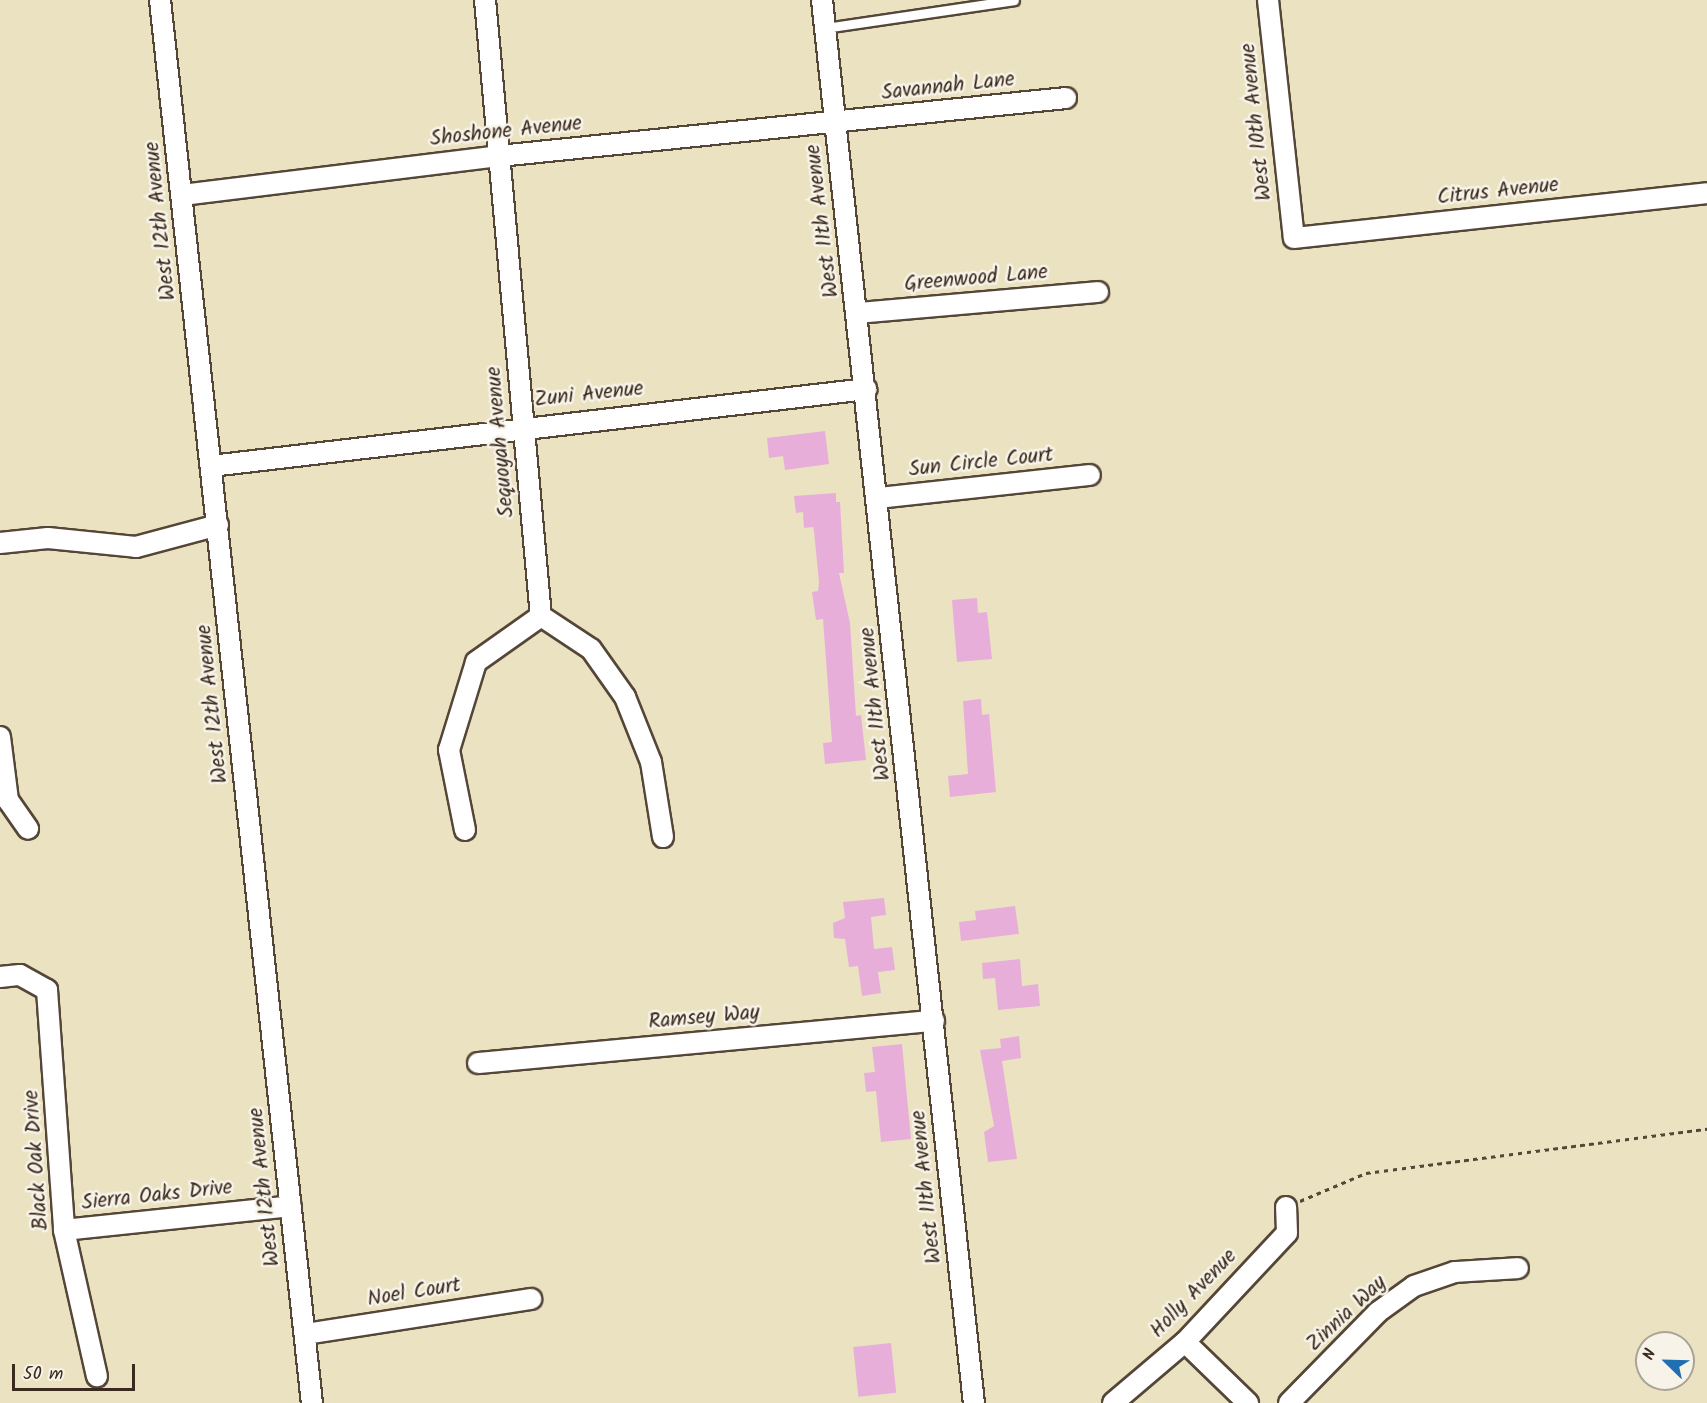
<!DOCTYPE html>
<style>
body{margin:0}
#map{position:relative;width:1707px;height:1403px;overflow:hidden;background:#ebe2c2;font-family:Kalam,sans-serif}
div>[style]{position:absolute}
.building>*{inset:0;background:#e8aeda;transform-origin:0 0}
.path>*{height:3px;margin-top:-1.5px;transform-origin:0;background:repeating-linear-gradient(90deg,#554637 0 4.5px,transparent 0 9px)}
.roads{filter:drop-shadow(2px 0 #554637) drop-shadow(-2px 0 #554637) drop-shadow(0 2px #554637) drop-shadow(0 -2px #554637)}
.lane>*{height:9px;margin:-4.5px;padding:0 4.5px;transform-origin:4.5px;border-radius:4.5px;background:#fff}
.street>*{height:20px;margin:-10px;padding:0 10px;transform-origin:10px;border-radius:10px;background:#fff}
span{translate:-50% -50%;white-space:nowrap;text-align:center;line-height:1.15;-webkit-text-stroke:5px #f7f3e8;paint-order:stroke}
.street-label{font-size:21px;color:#3b2a1e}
.north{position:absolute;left:1635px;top:1331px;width:60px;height:60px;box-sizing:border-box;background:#f7f3e8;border:2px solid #aca397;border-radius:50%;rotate:293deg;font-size:16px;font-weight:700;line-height:24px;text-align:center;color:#3b2a1e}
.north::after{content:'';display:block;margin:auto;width:21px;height:27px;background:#1f6fb2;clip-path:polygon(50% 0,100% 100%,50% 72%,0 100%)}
.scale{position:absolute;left:12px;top:1364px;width:123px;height:27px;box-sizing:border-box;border:3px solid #3b2a1e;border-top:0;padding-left:8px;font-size:18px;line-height:21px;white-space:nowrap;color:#3b2a1e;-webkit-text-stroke:4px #f7f3e8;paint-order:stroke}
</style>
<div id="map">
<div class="building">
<i style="clip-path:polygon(825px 431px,829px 464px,785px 470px,783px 456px,769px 458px,767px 438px)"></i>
<i style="clip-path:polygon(836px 493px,836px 502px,840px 502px,844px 573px,839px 573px,850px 623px,856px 716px,861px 715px,866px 760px,825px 764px,823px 743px,832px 742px,823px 619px,816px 620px,812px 592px,818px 591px,819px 582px,814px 531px,813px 527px,804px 528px,803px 512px,796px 513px,794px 496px)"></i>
<i style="clip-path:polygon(977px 598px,978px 613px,987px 612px,992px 659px,957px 662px,952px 600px)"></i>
<i style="clip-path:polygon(981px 699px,982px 715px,989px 714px,996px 792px,950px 797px,948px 776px,968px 774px,963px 701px)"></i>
<i style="clip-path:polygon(884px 898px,886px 915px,871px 917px,874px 949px,892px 947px,895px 970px,878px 972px,881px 993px,862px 996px,858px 966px,849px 967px,845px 939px,834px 938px,833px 923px,845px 918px,843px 902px)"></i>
<i style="clip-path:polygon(1015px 906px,1019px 934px,961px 941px,959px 922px,976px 920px,975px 911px)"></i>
<i style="clip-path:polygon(1020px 959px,1022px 986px,1038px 984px,1040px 1006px,998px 1010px,995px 978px,983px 979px,982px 963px)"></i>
<i style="clip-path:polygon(1019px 1036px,1021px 1058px,1002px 1061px,1017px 1159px,988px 1162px,984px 1132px,994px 1126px,980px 1050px,1001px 1048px,1000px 1039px)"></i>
<i style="clip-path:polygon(902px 1044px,911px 1139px,881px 1142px,876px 1091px,866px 1092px,864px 1073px,875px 1072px,872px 1047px)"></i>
<i style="left:891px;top:1343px;width:50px;height:38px;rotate:84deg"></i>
</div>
<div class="path">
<i style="left:1300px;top:1201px;width:72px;rotate:-23deg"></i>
<i style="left:1366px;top:1173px;width:344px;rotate:-7.4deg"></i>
</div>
<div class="roads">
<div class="lane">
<i style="left:825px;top:28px;width:191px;rotate:-8.4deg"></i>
</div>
<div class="street">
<i style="left:160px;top:0;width:1411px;rotate:83.82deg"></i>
<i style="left:485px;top:0;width:619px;rotate:84.81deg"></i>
<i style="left:541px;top:616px;width:60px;rotate:33.4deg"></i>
<i style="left:591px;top:649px;width:59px;rotate:54.7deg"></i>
<i style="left:625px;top:697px;width:70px;rotate:68.2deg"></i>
<i style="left:651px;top:762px;width:76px;rotate:80.9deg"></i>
<i style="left:822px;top:0;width:1411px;rotate:83.82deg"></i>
<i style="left:1268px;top:0;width:239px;rotate:83.8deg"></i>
<i style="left:1294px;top:238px;width:415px;rotate:-6.2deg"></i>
<i style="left:182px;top:195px;width:319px;rotate:-7deg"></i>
<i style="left:499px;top:156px;width:570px;rotate:-5.84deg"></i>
<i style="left:858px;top:313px;width:241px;rotate:-5deg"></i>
<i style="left:211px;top:466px;width:660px;rotate:-6.7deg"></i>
<i style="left:878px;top:498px;width:213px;rotate:-6.2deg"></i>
<i style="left:0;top:543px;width:48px;rotate:-5.9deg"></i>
<i style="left:48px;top:538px;width:88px;rotate:5.8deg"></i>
<i style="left:136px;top:547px;width:85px;rotate:-15deg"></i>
<i style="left:0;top:737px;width:64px;rotate:82.8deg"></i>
<i style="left:8px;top:800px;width:35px;rotate:55deg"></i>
<i style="left:465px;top:830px;width:82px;rotate:-101.3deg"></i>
<i style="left:449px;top:750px;width:92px;rotate:-72.9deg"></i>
<i style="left:476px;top:662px;width:80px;rotate:-35.3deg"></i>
<i style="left:0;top:977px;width:20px;rotate:-6deg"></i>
<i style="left:20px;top:975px;width:31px;rotate:29deg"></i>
<i style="left:47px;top:990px;width:241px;rotate:85.9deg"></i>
<i style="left:64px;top:1230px;width:150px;rotate:77.3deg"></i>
<i style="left:478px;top:1063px;width:458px;rotate:-5.3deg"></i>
<i style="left:64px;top:1230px;width:228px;rotate:-6deg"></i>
<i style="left:305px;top:1334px;width:229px;rotate:-8.8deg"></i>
<i style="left:1185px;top:1342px;width:88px;rotate:44.1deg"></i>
<i style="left:1113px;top:1403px;width:94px;rotate:-40.3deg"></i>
<i style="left:1185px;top:1342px;width:149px;rotate:-46.9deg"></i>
<i style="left:1287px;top:1233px;width:26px;rotate:-92deg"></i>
<i style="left:1289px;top:1403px;width:127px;rotate:-45.6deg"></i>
<i style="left:1378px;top:1312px;width:44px;rotate:-35.8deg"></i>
<i style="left:1414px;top:1286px;width:43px;rotate:-18.9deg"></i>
<i style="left:1455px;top:1272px;width:63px;rotate:-3.6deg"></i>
</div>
</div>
<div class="street-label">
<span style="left:948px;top:87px;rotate:-6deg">Savannah Lane</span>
<span style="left:1257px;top:122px;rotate:-96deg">West 10th Avenue</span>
<span style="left:506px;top:132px;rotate:-6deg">Shoshone Avenue</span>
<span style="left:1498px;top:192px;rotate:-6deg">Citrus Avenue</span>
<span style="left:161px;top:221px;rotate:-96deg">West 12th Avenue</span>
<span style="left:823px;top:221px;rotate:-97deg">West 11th Avenue</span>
<span style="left:976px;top:279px;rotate:-5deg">Greenwood Lane</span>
<span style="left:589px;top:395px;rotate:-6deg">Zuni Avenue</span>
<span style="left:501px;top:442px;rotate:-95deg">Sequoyah Avenue</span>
<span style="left:981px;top:463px;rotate:-6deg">Sun Circle Court</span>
<span style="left:213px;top:704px;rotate:-96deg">West 12th Avenue</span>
<span style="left:876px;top:704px;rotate:-96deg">West 11th Avenue</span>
<span style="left:704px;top:1018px;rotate:-5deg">Ramsey Way</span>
<span style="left:37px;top:1160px;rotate:-94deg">Black Oak Drive</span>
<span style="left:265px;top:1187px;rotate:-96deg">West 12th Avenue</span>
<span style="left:927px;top:1187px;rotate:-96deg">West 11th Avenue</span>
<span style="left:157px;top:1196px;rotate:-6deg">Sierra Oaks Drive</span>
<span style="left:414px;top:1293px;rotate:-9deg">Noel Court</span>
<span style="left:1194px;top:1294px;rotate:-46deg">Holly Avenue</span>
<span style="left:1347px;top:1314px;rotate:-43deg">Zinnia Way</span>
</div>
<div class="north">N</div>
<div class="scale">50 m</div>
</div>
